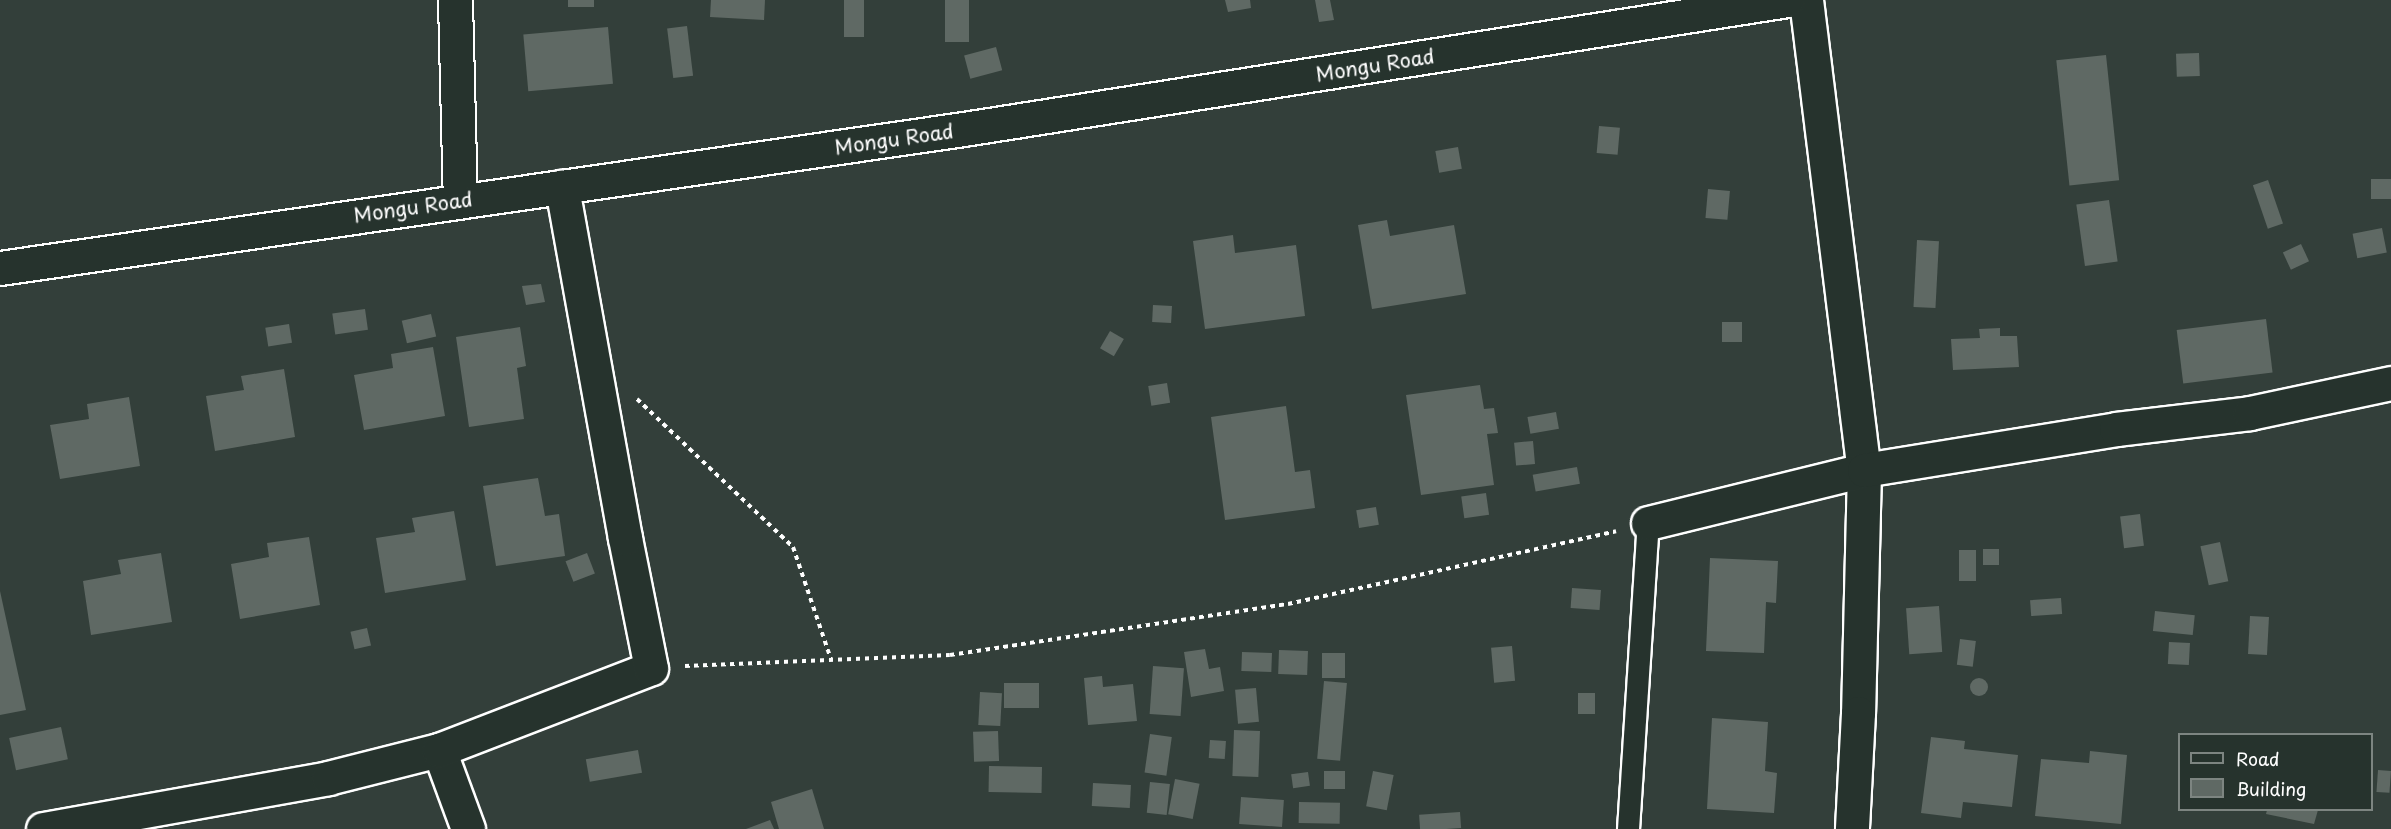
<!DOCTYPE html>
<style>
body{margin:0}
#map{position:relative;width:2391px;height:829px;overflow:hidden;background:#333f3a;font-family:"Playpen Sans",sans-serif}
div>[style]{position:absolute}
.building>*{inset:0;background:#5f6964;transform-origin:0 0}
.round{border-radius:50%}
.path>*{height:4px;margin-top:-2px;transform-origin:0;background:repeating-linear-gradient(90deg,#fff 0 4.5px,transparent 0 9px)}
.roads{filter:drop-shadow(2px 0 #fff) drop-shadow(-2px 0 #fff) drop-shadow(0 2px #fff) drop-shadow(0 -2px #fff)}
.lane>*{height:21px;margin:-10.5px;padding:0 10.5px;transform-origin:10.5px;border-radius:10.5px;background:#26332d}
.street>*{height:33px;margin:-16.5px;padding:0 16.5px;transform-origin:16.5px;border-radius:16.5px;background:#26332d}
.primary>*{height:33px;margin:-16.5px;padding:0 16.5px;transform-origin:16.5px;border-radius:16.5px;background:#26332d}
span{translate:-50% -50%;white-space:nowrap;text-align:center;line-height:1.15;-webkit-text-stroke:4.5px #26332d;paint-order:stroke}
.street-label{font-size:20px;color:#fff}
.legend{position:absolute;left:2178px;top:733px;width:195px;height:78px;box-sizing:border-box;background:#26332d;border:2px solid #7d8581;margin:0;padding:8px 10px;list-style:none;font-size:18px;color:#fff}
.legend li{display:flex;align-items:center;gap:12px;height:30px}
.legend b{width:30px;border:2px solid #7d8581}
</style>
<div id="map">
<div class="building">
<i style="left:568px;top:0;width:26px;height:7px"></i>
<i style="clip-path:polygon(711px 0,765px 0,764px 20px,710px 17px)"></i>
<i style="left:844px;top:0;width:20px;height:37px"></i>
<i style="left:945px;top:0;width:24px;height:42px"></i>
<i style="clip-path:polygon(1225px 0,1250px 0,1251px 8px,1228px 12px)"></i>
<i style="clip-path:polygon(1315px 0,1330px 0,1334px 20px,1319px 22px)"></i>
<i style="left:687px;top:26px;width:50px;height:20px;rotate:83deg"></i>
<i style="left:608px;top:27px;width:57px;height:85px;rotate:85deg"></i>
<i style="left:996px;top:47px;width:24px;height:33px;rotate:75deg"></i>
<i style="left:2199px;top:53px;width:23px;height:23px;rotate:88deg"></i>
<i style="left:2106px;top:55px;width:126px;height:50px;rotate:84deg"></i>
<i style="left:1599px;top:126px;width:21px;height:27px;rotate:5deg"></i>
<i style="left:1458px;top:147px;width:22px;height:23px;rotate:80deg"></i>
<i style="left:2391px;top:179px;width:20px;height:20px;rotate:90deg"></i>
<i style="left:2268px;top:180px;width:46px;height:16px;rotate:71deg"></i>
<i style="left:1708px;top:189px;width:22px;height:29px;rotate:5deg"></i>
<i style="left:2109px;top:200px;width:62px;height:33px;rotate:82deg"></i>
<i style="clip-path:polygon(1387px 220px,1390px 236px,1454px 225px,1466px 294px,1372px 309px,1358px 225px)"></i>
<i style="left:2382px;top:228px;width:25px;height:30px;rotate:79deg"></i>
<i style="clip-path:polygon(1233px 235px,1235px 253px,1296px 245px,1305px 316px,1205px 329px,1193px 241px)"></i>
<i style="left:1917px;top:240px;width:22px;height:67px;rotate:3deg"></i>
<i style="left:2301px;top:244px;width:19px;height:20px;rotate:65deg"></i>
<i style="clip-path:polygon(541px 284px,545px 302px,526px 305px,522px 286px)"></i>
<i style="left:1153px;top:305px;width:19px;height:17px;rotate:3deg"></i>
<i style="left:365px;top:309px;width:21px;height:33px;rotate:82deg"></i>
<i style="left:431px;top:314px;width:23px;height:30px;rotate:77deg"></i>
<i style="left:2266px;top:319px;width:54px;height:90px;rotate:83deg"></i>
<i style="left:1722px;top:322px;width:20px;height:20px"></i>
<i style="left:289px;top:324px;width:19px;height:24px;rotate:81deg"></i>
<i style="clip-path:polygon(520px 327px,526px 366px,517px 368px,524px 419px,469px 427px,456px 337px)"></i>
<i style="clip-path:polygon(2000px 328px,2000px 336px,2017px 336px,2019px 367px,1953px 370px,1951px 339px,1980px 338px,1979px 329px)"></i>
<i style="left:1110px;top:331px;width:16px;height:20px;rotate:30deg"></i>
<i style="clip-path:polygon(433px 347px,445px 416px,364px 430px,354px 375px,393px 368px,391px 354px)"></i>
<i style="clip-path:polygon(284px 369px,295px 437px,215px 451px,206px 396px,244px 390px,241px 376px)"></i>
<i style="left:1167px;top:383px;width:20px;height:19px;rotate:81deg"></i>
<i style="clip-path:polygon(1480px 385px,1484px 409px,1494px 408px,1498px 433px,1487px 434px,1494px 485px,1421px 495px,1406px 395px)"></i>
<i style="clip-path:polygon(129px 397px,140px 466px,60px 479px,50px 425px,89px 419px,87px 404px)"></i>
<i style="clip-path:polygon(1286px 406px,1295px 472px,1310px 470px,1315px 508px,1225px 520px,1211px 417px)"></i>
<i style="left:1556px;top:412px;width:17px;height:29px;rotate:80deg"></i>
<i style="left:1533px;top:441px;width:23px;height:19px;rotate:85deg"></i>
<i style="left:1577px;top:467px;width:17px;height:45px;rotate:80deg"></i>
<i style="clip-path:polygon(538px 478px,545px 516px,559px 514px,565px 556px,496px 566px,483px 486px)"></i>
<i style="left:1486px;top:493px;width:22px;height:25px;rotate:82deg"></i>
<i style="left:1376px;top:507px;width:18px;height:20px;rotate:81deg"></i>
<i style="clip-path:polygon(454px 511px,466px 580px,385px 593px,376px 538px,415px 532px,412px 518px)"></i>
<i style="left:2140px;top:514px;width:32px;height:20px;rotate:83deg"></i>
<i style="clip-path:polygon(309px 537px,320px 605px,240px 619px,231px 564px,269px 557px,267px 543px)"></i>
<i style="left:2220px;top:542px;width:40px;height:20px;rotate:78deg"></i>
<i style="left:1983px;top:549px;width:16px;height:16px"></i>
<i style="left:1959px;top:550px;width:17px;height:31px"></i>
<i style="clip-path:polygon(161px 553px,172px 622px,91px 635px,83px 581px,121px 574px,118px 560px)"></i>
<i style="left:587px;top:553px;width:22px;height:23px;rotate:69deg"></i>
<i style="clip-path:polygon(1710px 558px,1778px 561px,1776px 603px,1766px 602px,1764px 653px,1706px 651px)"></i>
<i style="left:1572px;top:588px;width:29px;height:20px;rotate:4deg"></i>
<i style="clip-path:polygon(0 591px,26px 710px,0 715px)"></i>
<i style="left:2061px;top:598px;width:16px;height:31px;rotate:86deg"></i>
<i style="left:1939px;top:606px;width:46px;height:33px;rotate:86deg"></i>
<i style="left:2155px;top:611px;width:40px;height:20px;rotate:6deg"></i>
<i style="left:2250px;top:616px;width:19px;height:38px;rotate:3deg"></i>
<i style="left:367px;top:628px;width:18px;height:17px;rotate:77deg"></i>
<i style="left:1960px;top:639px;width:16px;height:26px;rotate:7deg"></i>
<i style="left:2169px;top:642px;width:21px;height:22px;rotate:3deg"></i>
<i style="left:1512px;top:646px;width:35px;height:21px;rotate:85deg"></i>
<i style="clip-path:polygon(1205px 649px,1209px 669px,1220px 667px,1224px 691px,1191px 697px,1184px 652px)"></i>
<i style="left:1279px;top:650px;width:29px;height:24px;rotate:2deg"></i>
<i style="left:1242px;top:652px;width:30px;height:19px;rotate:2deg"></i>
<i style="left:1322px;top:653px;width:23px;height:25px"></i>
<i style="left:1153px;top:666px;width:31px;height:48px;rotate:4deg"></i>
<i style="clip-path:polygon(1102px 676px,1103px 687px,1133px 684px,1137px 721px,1088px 725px,1084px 678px)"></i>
<i class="round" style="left:1970px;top:678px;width:18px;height:18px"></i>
<i style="left:1324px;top:681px;width:23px;height:78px;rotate:5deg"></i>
<i style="left:1004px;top:683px;width:35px;height:25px"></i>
<i style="left:1256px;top:688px;width:34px;height:21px;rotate:85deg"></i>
<i style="left:980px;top:692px;width:22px;height:33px;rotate:3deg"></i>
<i style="left:1595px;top:693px;width:21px;height:17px;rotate:90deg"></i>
<i style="clip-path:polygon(1712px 718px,1768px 722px,1765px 771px,1777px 773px,1774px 813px,1707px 809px)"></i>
<i style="left:61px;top:727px;width:33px;height:53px;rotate:78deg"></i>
<i style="left:1234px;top:730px;width:26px;height:46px;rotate:2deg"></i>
<i style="left:998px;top:731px;width:30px;height:25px;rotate:88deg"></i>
<i style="left:1150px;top:734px;width:22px;height:39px;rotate:8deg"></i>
<i style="clip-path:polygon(1931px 737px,1965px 741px,1964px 749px,2018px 755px,2012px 807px,1963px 802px,1961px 818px,1921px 813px)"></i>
<i style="left:1210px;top:740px;width:16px;height:18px;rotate:4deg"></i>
<i style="left:638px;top:750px;width:23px;height:53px;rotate:80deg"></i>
<i style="clip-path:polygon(2090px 751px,2127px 755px,2121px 824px,2035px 816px,2041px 759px,2089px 763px)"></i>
<i style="left:989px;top:766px;width:53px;height:26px;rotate:1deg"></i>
<i style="left:2378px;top:770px;width:13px;height:22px;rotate:4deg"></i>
<i style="left:1324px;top:771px;width:21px;height:18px"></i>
<i style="left:1373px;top:771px;width:21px;height:36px;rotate:11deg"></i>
<i style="left:1308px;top:772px;width:14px;height:17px;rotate:82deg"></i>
<i style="left:1175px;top:779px;width:25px;height:36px;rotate:11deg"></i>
<i style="left:1150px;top:782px;width:20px;height:31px;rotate:6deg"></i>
<i style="left:1093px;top:783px;width:38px;height:23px;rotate:3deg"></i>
<i style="clip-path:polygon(812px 789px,824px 829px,779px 829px,771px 802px)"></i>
<i style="left:1241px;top:797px;width:43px;height:27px;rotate:4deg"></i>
<i style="left:1299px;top:802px;width:41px;height:21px;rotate:1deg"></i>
<i style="clip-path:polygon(2267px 810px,2318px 810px,2314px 824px,2266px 814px)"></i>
<i style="left:1460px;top:812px;width:16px;height:41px;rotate:86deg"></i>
<i style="clip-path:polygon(770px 820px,774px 829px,746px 829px)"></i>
</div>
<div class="path">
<i style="left:637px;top:399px;width:215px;rotate:43.5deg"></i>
<i style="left:793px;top:547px;width:118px;rotate:71.3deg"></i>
<i style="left:685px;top:666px;width:265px;rotate:-2.4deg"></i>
<i style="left:950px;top:655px;width:342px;rotate:-8.6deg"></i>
<i style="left:1288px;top:604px;width:336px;rotate:-12.5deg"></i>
</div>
<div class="roads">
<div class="lane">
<i style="left:1628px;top:829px;width:307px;rotate:-86.3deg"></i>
</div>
<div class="street">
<i style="left:455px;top:0;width:200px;rotate:88.6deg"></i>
<i style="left:1806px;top:0;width:474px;rotate:83deg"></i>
<i style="left:1864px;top:470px;width:243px;rotate:91.4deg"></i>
<i style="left:1858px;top:713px;width:116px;rotate:93deg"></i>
<i style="left:1648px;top:523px;width:222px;rotate:-13.8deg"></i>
<i style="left:1864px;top:470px;width:255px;rotate:-9.2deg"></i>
<i style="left:2116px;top:429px;width:135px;rotate:-6.8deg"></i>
<i style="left:2250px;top:413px;width:144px;rotate:-12deg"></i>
<i style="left:439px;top:750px;width:84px;rotate:69.8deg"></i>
<i style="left:43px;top:829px;width:290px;rotate:-10.1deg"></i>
<i style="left:328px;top:778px;width:114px;rotate:-14.2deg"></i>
<i style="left:439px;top:750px;width:227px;rotate:-21.1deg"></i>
<i style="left:651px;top:668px;width:133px;rotate:-101.3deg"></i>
<i style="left:625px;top:538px;width:357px;rotate:-100.2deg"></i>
</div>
<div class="primary">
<i style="left:0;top:268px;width:980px;rotate:-8.21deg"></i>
<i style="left:970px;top:128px;width:827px;rotate:-8.9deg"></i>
</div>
</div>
<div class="street-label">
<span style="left:1375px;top:65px;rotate:-9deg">Mongu Road</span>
<span style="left:894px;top:139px;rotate:-8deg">Mongu Road</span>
<span style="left:413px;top:207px;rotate:-8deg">Mongu Road</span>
</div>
<ul class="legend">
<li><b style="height:8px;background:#26332d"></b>Road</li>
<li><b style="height:16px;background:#5f6964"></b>Building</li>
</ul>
</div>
